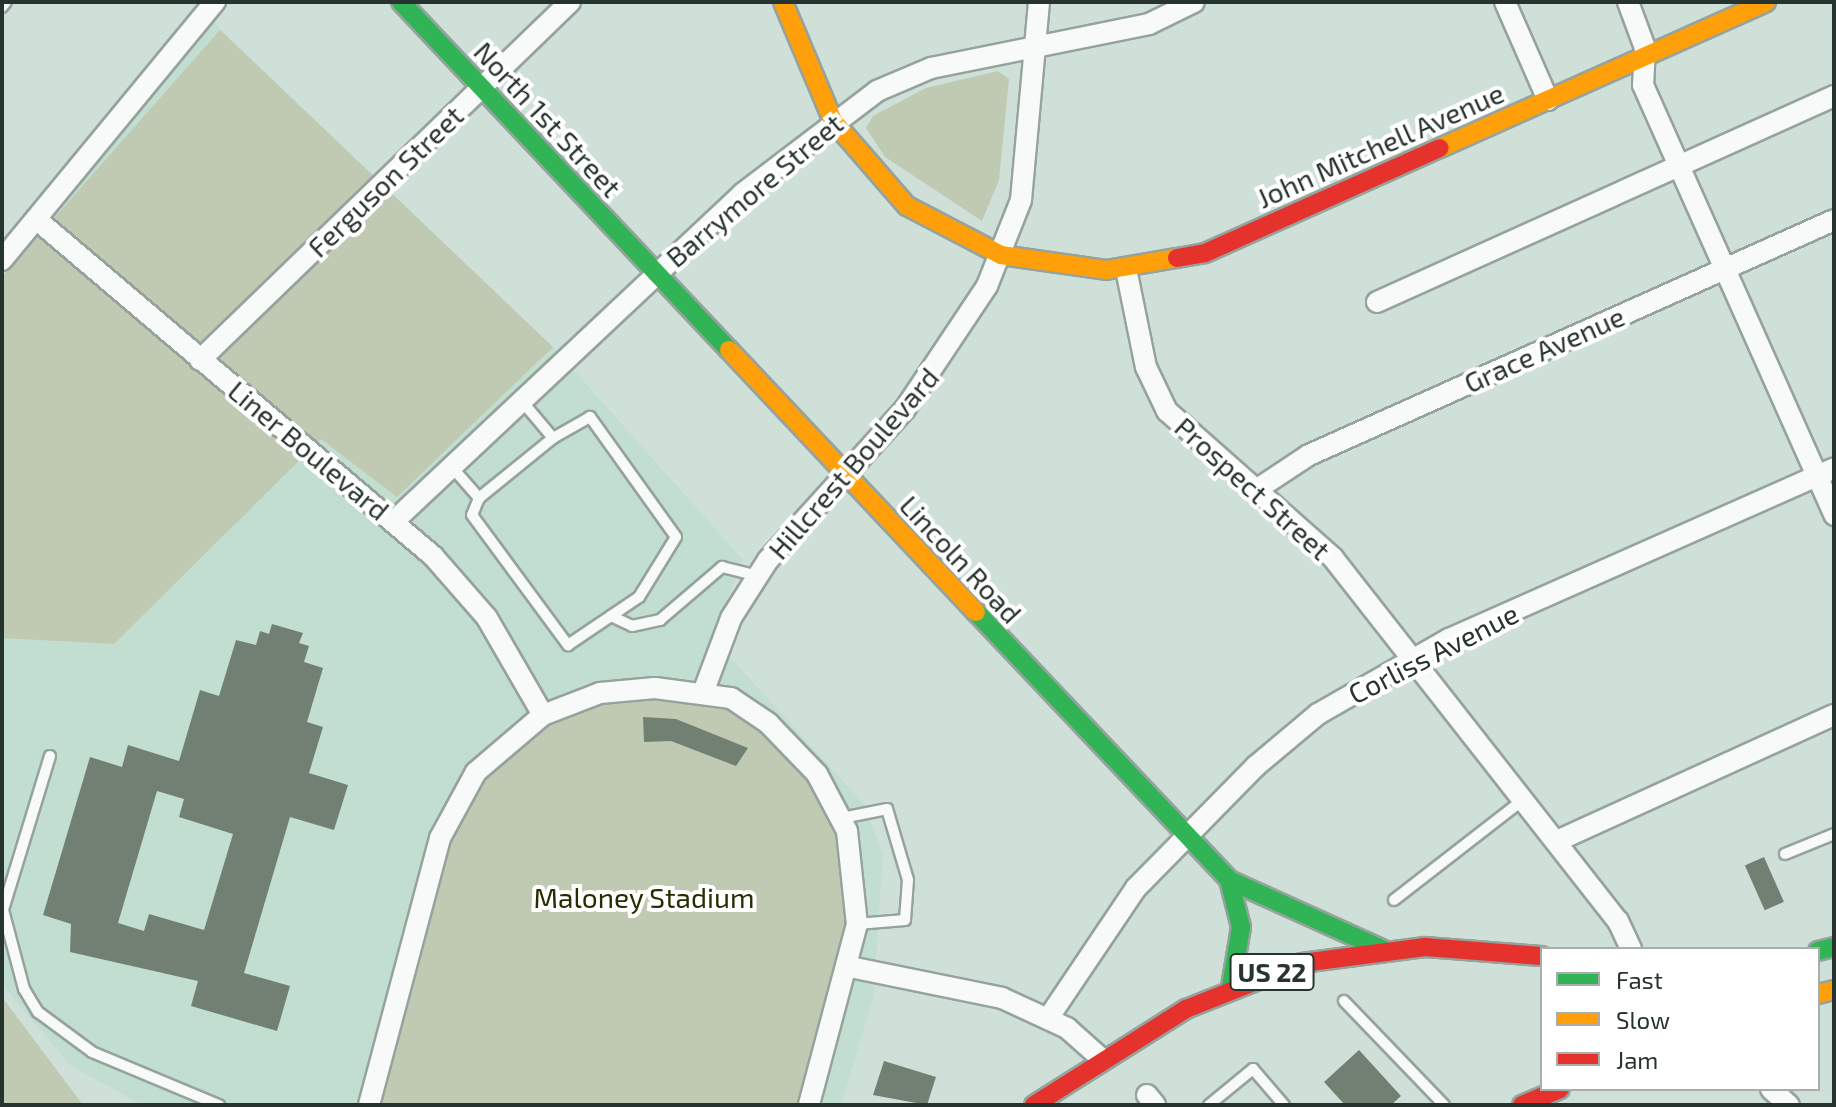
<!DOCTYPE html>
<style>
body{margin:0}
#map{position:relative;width:1836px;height:1107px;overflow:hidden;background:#cfe0d8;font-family:"Exo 2",sans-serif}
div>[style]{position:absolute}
.built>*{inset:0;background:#c1ded1}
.green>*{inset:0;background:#c0cab2}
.building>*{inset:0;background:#728074;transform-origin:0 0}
.roads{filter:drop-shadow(2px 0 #96a39d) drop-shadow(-2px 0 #96a39d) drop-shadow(0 2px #96a39d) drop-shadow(0 -2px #96a39d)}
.lane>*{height:10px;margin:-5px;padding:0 5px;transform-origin:5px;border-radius:5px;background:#f8faf9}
.street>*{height:20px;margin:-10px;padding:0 10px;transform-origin:10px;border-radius:10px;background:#f8faf9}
.fast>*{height:18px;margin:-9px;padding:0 9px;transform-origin:9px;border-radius:9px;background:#30b455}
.slow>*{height:18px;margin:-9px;padding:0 9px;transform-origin:9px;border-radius:9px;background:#ff9f0a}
.jam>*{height:18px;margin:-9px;padding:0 9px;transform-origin:9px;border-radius:9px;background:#e5322d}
span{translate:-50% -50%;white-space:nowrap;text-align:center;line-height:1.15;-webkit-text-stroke:8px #fff;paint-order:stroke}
.shield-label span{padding:2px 6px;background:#fff;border:2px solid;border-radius:6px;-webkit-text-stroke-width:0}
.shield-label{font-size:26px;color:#27332e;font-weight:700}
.street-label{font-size:28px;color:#27332e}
.park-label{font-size:28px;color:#292c00}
.frame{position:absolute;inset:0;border:4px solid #27332e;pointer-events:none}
.legend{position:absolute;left:1540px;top:947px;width:280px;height:144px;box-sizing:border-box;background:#fff;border:2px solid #a9adab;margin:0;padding:10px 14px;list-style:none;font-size:24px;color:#27332e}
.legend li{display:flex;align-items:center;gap:16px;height:40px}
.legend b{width:40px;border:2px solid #a9adab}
</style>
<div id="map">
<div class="built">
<i style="clip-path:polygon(212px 21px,553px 347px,743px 560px,721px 616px,728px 655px,864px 804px,883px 855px,873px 998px,841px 1105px,142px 1105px,70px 1065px,2px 985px,2px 270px)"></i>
</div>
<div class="green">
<i style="clip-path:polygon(220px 30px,553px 347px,397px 497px,321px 439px,114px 644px,2px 638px,2px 277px)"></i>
<i style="clip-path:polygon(998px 71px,1009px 79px,999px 180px,982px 221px,885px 157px,866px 128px,873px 116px,926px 88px)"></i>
<i style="clip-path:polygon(600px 693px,731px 698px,817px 774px,858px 885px,809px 1105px,370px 1105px,428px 876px,495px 751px)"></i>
<i style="clip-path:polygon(2px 997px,83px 1105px,2px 1105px)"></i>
</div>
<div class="building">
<i style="clip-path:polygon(evenodd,272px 624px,303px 633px,299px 643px,309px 646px,304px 662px,323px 668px,307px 722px,323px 727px,309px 773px,348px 785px,334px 830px,290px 817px,244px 973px,290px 986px,277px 1031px,191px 1006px,198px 981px,70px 952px,71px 924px,43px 915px,90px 757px,122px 767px,128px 745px,179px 761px,200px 690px,219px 696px,236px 640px,256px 645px,260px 631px,269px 634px,272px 624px,157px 791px,184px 799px,179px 817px,233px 834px,204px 930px,149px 914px,144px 931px,118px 923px,157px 791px)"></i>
<i style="clip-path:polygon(643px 717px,676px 719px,748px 748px,736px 766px,671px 741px,644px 742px)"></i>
<i style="left:1764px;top:857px;width:49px;height:21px;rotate:66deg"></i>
<i style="clip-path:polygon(1359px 1050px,1401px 1096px,1391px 1105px,1345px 1105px,1324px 1082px)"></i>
<i style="clip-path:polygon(884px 1061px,936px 1077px,927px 1105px,873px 1095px)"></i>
</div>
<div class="roads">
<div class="lane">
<i style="left:2px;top:7px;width:6px;rotate:-51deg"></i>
<i style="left:451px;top:466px;width:43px;rotate:48.8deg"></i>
<i style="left:479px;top:498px;width:95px;rotate:-39deg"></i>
<i style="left:553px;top:438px;width:51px;rotate:-130.2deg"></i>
<i style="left:479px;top:498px;width:18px;rotate:112deg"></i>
<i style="left:472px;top:515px;width:162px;rotate:53.6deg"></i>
<i style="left:568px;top:645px;width:86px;rotate:-34.1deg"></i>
<i style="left:639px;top:597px;width:70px;rotate:-58.3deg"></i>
<i style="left:676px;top:537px;width:148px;rotate:-125.6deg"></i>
<i style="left:590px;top:417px;width:43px;rotate:150.4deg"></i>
<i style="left:611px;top:616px;width:23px;rotate:25deg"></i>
<i style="left:632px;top:626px;width:29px;rotate:-12deg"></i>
<i style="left:660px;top:620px;width:82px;rotate:-40.5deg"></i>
<i style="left:722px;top:567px;width:36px;rotate:14deg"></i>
<i style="left:50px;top:756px;width:161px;rotate:107deg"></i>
<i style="left:3px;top:910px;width:82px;rotate:75.1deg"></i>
<i style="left:24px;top:989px;width:27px;rotate:59deg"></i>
<i style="left:38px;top:1012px;width:67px;rotate:36.5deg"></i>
<i style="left:92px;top:1052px;width:138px;rotate:22.7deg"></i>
<i style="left:842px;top:818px;width:46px;rotate:-11.3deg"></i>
<i style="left:887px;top:809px;width:74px;rotate:73.5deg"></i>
<i style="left:908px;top:880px;width:40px;rotate:94.3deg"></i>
<i style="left:905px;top:920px;width:48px;rotate:175.2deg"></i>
<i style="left:1785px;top:854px;width:53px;rotate:-22.2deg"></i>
<i style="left:1394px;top:900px;width:165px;rotate:-37.8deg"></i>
<i style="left:1344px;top:1001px;width:144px;rotate:46.1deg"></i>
<i style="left:1209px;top:1105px;width:57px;rotate:-39.3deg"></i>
<i style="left:1253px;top:1069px;width:48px;rotate:49.3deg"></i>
</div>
<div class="street">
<i style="left:1505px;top:2px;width:107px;rotate:66.3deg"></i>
<i style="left:1628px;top:2px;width:49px;rotate:69.7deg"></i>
<i style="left:1645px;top:48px;width:37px;rotate:93deg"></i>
<i style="left:1643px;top:85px;width:471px;rotate:66deg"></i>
<i style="left:36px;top:219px;width:521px;rotate:40.33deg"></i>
<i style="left:433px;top:556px;width:82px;rotate:48.9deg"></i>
<i style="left:487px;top:618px;width:112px;rotate:60deg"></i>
<i style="left:2px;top:260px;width:335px;rotate:-50.5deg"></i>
<i style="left:1126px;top:269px;width:100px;rotate:78.5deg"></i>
<i style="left:1146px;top:367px;width:49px;rotate:64.5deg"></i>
<i style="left:1167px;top:411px;width:222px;rotate:41.5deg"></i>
<i style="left:1333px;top:558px;width:462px;rotate:51.9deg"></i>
<i style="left:1618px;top:921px;width:31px;rotate:65deg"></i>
<i style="left:1377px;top:302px;width:501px;rotate:-24.26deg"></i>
<i style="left:200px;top:360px;width:515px;rotate:-44.06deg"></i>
<i style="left:1259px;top:488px;width:60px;rotate:-33.4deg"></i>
<i style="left:1309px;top:455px;width:575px;rotate:-24.11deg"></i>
<i style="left:394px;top:521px;width:478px;rotate:-43.2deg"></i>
<i style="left:742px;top:194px;width:170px;rotate:-37.3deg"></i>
<i style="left:877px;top:91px;width:59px;rotate:-23.1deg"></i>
<i style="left:931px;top:68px;width:222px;rotate:-11.4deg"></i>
<i style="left:1149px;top:24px;width:50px;rotate:-26.1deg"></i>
<i style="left:704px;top:690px;width:77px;rotate:-69.4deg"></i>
<i style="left:731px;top:618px;width:69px;rotate:-57.5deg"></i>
<i style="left:768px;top:560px;width:204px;rotate:-47.8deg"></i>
<i style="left:905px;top:409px;width:148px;rotate:-56.3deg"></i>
<i style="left:987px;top:286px;width:92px;rotate:-68.4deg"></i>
<i style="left:1021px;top:200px;width:199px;rotate:-84.8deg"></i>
<i style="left:1557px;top:841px;width:304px;rotate:-24.5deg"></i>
<i style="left:850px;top:967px;width:155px;rotate:11.5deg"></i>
<i style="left:1002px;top:998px;width:72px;rotate:24.8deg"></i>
<i style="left:1067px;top:1028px;width:48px;rotate:41.6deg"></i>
<i style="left:1049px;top:1017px;width:156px;rotate:-56deg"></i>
<i style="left:1136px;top:888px;width:171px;rotate:-45.5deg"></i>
<i style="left:1256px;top:766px;width:81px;rotate:-40deg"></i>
<i style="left:1318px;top:714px;width:151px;rotate:-29.8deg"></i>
<i style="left:1449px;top:639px;width:421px;rotate:-23.9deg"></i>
<i style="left:1771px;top:1089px;width:24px;rotate:42deg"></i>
<i style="left:1147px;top:1095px;width:13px;rotate:51deg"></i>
<i style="left:369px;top:1105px;width:276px;rotate:-75.1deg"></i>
<i style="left:440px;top:838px;width:75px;rotate:-61.4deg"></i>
<i style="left:476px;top:772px;width:88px;rotate:-40.4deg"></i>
<i style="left:543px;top:715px;width:61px;rotate:-21.1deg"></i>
<i style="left:600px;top:693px;width:55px;rotate:-5.2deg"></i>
<i style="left:655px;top:688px;width:77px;rotate:7.5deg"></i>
<i style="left:731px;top:698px;width:45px;rotate:34deg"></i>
<i style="left:768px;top:723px;width:71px;rotate:46.1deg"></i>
<i style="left:817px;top:774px;width:64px;rotate:62.2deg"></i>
<i style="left:847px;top:831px;width:94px;rotate:83.9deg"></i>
<i style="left:857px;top:924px;width:187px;rotate:104.9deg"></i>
</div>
<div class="fast">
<i style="left:401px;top:2px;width:478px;rotate:46.7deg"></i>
<i style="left:976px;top:612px;width:369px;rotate:46.6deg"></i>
<i style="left:1229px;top:880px;width:49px;rotate:75.7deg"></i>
<i style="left:1241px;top:927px;width:61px;rotate:99.5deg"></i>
<i style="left:1229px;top:880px;width:168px;rotate:24.3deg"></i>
<i style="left:1818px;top:951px;width:16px;rotate:-14deg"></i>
</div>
<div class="slow">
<i style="left:783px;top:2px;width:129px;rotate:67.2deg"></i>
<i style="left:833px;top:121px;width:113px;rotate:49deg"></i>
<i style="left:907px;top:206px;width:106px;rotate:27.5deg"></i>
<i style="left:1001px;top:255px;width:106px;rotate:8.1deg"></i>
<i style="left:1106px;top:270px;width:72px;rotate:-9.6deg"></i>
<i style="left:1440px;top:148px;width:357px;rotate:-24.1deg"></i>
<i style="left:729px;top:350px;width:360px;rotate:46.7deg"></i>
<i style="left:1818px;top:994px;width:16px;rotate:-14deg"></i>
</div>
<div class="jam">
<i style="left:1177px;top:258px;width:28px;rotate:-10deg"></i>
<i style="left:1205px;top:253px;width:257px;rotate:-24.1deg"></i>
<i style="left:1034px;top:1105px;width:180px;rotate:-32.3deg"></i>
<i style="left:1186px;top:1009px;width:125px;rotate:-21.6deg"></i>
<i style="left:1302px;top:963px;width:124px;rotate:-7.4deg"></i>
<i style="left:1425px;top:947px;width:117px;rotate:4.4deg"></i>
<i style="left:1522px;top:1105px;width:41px;rotate:-22.8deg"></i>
</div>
</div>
<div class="shield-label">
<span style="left:1272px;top:972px">US 22</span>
</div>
<div class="street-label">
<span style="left:548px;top:119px;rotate:47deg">North 1st Street</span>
<span style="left:1380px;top:145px;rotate:-24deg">John Mitchell Avenue</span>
<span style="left:385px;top:181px;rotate:-44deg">Ferguson Street</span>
<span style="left:754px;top:190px;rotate:-40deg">Barrymore Street</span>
<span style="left:1544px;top:349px;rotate:-24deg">Grace Avenue</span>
<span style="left:309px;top:450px;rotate:40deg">Liner Boulevard</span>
<span style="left:853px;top:463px;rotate:-49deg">Hillcrest Boulevard</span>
<span style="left:1253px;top:488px;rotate:42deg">Prospect Street</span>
<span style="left:961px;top:559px;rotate:47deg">Lincoln Road</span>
<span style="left:1433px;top:653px;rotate:-27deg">Corliss Avenue</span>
</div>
<div class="park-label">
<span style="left:644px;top:897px">Maloney Stadium</span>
</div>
<div class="frame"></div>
<ul class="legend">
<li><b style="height:10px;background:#30b455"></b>Fast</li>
<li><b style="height:10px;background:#ff9f0a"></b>Slow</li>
<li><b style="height:10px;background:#e5322d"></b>Jam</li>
</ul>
</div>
